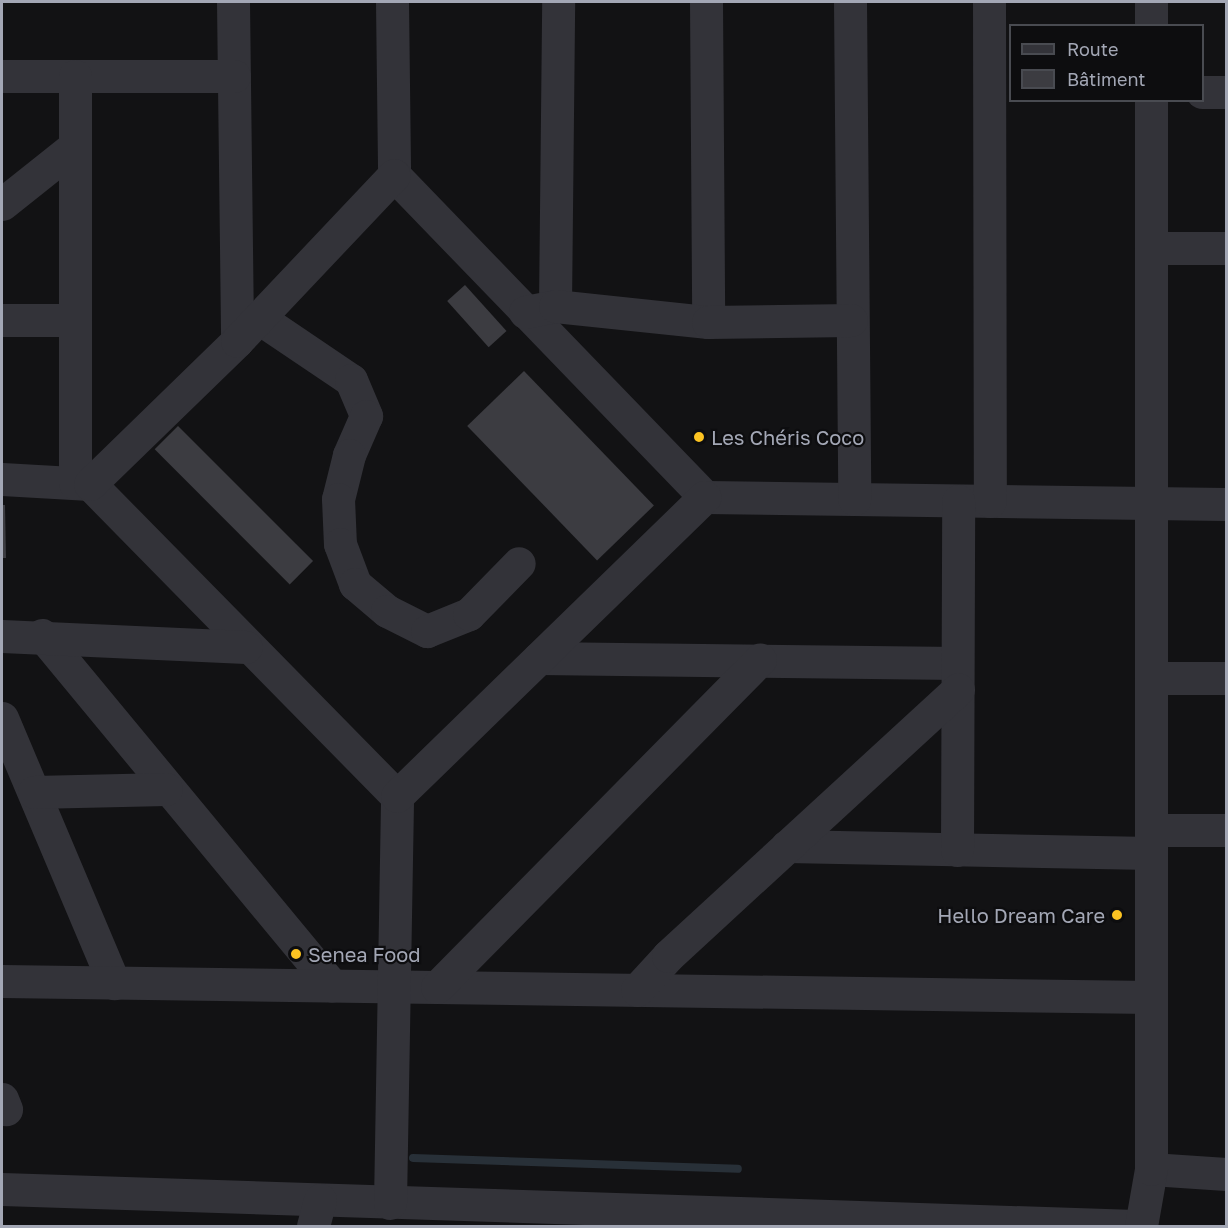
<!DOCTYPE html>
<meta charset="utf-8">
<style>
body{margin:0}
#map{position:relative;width:1228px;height:1228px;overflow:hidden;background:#121214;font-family:"Golos Text",sans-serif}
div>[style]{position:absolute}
.stream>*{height:8px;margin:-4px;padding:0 4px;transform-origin:4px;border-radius:4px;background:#283038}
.building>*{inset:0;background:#3c3c41;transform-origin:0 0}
.minor>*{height:33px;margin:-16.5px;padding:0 16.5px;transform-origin:16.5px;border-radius:16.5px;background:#333339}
.dots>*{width:16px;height:16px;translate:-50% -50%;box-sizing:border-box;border:3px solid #0d0d0f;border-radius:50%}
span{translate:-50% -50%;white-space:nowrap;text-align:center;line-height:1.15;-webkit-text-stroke:4.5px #0d0d0f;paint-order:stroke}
.poi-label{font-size:20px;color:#a3a7b5}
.left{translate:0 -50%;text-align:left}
.right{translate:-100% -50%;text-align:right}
.frame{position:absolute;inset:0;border:3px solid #a3a7b5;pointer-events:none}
.legend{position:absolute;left:1009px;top:24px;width:195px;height:78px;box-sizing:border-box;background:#0d0d0f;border:2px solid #494b51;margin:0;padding:8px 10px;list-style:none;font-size:18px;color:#a3a7b5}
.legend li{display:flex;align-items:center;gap:12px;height:30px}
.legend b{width:30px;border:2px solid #494b51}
</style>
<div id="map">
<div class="stream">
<i style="left:413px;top:1158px;width:325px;rotate:1.9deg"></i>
</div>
<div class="building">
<i style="left:465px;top:285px;width:62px;height:24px;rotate:48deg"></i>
<i style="left:524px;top:371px;width:187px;height:79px;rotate:46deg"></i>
<i style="left:178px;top:426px;width:191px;height:33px;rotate:45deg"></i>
<i style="clip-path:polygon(2px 505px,5px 505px,6px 558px,2px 558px)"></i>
</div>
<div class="minor">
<i style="left:233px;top:2px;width:339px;rotate:89.3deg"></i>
<i style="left:392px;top:2px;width:173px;rotate:89.3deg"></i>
<i style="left:394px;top:175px;width:448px;rotate:46deg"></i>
<i style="left:705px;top:497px;width:521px;rotate:0.77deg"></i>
<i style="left:706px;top:2px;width:320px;rotate:89.6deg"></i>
<i style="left:850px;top:2px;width:497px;rotate:89.5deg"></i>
<i style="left:989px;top:2px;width:499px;rotate:89.9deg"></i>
<i style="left:1151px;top:2px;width:24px;rotate:90deg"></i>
<i style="left:2px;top:76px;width:232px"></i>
<i style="left:1202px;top:92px;width:24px"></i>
<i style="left:2px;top:204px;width:93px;rotate:-38.5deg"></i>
<i style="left:1151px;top:248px;width:75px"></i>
<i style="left:555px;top:306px;width:304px;rotate:-89.4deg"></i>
<i style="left:525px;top:312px;width:31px;rotate:-11deg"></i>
<i style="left:555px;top:306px;width:154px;rotate:6deg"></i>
<i style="left:708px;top:322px;width:143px;rotate:-0.8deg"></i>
<i style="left:259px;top:318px;width:111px;rotate:34deg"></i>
<i style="left:351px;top:380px;width:39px;rotate:67deg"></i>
<i style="left:366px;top:416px;width:43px;rotate:113.6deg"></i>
<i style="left:349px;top:455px;width:45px;rotate:104deg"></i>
<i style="left:338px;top:499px;width:45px;rotate:87.5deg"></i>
<i style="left:340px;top:544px;width:43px;rotate:69.4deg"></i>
<i style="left:355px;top:584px;width:42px;rotate:40.2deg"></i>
<i style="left:387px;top:611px;width:45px;rotate:26.6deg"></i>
<i style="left:427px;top:631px;width:45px;rotate:-22deg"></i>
<i style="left:469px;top:614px;width:71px;rotate:-45.6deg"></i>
<i style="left:2px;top:320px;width:73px"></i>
<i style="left:2px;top:479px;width:88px;rotate:3.3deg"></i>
<i style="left:90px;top:484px;width:438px;rotate:45.5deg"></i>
<i style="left:75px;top:483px;width:407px;rotate:-90deg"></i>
<i style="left:90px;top:484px;width:205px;rotate:-44.2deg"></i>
<i style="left:237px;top:341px;width:228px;rotate:-46.6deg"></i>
<i style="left:42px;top:635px;width:455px;rotate:50.4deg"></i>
<i style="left:2px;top:636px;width:244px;rotate:2.6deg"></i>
<i style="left:539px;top:658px;width:418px;rotate:0.7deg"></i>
<i style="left:1151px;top:678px;width:75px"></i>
<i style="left:2px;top:718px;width:288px;rotate:67.1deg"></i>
<i style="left:34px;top:792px;width:132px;rotate:-1.3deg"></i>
<i style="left:1151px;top:830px;width:75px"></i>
<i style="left:787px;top:846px;width:364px;rotate:1.1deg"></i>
<i style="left:957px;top:850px;width:349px;rotate:-89.8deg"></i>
<i style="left:2px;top:981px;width:1149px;rotate:0.8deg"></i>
<i style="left:437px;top:987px;width:460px;rotate:-45.4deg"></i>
<i style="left:637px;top:990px;width:46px;rotate:-47.6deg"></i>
<i style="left:668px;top:956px;width:394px;rotate:-42.6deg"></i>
<i style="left:2px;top:1099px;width:11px;rotate:68deg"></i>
<i style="left:1151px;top:1169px;width:75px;rotate:3.8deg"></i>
<i style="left:2px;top:1189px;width:1134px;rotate:1.87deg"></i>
<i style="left:390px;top:1203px;width:407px;rotate:-89deg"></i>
<i style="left:397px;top:796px;width:429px;rotate:-44.2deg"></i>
<i style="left:313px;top:1226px;width:27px;rotate:-75deg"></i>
<i style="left:1141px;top:1226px;width:58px;rotate:-80deg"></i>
<i style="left:1151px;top:1169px;width:1069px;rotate:-90deg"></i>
</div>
<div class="dots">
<i style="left:699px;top:437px;background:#fcc322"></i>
<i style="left:1117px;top:915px;background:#fcc322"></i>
<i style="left:296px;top:954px;background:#fcc322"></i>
</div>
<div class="poi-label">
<span class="left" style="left:711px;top:437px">Les Chéris Coco</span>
<span class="right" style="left:1105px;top:915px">Hello Dream Care</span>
<span class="left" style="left:308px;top:954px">Senea Food</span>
</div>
<div class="frame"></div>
<ul class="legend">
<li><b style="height:8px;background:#333339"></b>Route</li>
<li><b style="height:16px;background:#3c3c41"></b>Bâtiment</li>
</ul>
</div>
